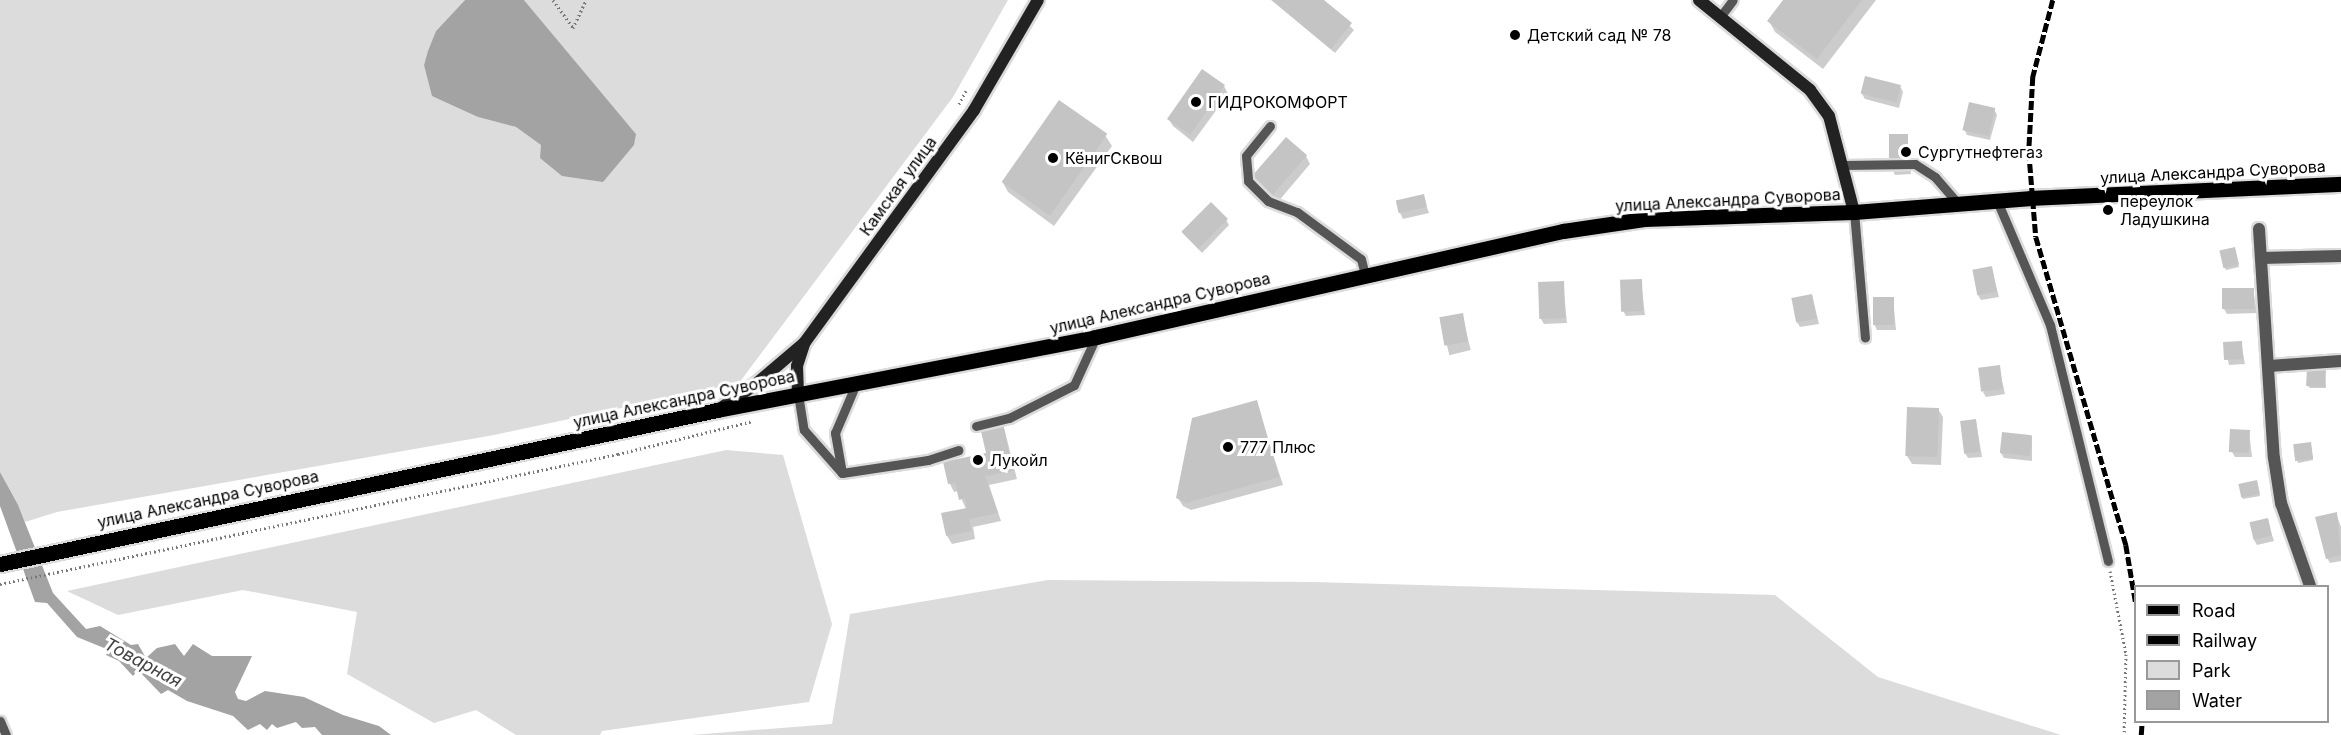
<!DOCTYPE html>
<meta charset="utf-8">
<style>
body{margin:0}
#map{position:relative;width:2341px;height:735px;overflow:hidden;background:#fff;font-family:Inter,sans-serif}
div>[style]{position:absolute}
.green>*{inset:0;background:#dcdcdc}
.water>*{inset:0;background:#a3a3a3}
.shadow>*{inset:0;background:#0003;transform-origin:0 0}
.building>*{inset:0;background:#c4c4c4;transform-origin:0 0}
.path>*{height:3px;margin-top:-1.5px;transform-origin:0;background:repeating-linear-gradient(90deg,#777 0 1.5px,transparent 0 4.5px)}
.roads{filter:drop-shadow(2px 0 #dbdbdb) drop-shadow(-2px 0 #dbdbdb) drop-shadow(0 2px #dbdbdb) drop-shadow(0 -2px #dbdbdb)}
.lane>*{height:9px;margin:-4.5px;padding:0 4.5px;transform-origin:4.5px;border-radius:4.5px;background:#555}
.street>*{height:12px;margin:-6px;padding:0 6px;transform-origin:6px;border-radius:6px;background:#555}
.secondary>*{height:12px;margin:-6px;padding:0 6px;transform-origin:6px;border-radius:6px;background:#222}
.primary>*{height:15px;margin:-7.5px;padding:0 7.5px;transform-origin:7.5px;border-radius:7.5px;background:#000}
.rail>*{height:4.5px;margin-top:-2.25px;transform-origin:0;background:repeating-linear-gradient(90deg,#000 0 9px,transparent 0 12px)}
.dots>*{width:16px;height:16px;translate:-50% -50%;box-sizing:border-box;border:3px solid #fff;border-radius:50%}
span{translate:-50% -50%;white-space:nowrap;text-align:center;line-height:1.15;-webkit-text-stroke:6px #fff;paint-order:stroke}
.poi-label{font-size:16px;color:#000}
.left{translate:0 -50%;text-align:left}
.street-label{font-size:16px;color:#000}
.water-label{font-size:18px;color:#444;font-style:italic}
.legend{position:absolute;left:2134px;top:585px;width:195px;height:138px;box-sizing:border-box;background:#fff;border:2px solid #999;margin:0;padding:8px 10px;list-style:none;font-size:18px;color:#000}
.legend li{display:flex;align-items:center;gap:12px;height:30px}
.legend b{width:30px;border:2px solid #999}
</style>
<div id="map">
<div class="green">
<i style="clip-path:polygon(0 0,465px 0,436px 31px,424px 65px,478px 117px,516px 127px,542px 145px,636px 134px,524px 0,1008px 0,953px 97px,739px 383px,494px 435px,57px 512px,25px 522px,0 472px)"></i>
<i style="clip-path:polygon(726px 450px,783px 455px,832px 624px,809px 702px,602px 731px,600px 735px,516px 735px,476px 710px,434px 723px,347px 674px,357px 612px,243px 590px,118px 615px,67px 591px)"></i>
<i style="clip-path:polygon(1048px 580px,1313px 582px,1775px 595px,1878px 677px,2061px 735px,691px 735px,832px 724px,850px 614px)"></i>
</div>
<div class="water">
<i style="clip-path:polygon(465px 0,524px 0,636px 134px,634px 145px,603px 182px,562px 176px,540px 158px,541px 145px,516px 127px,478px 117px,432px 96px,424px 65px,428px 51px,436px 31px)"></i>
<i style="clip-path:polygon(0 472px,18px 505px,53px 593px,86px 629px,100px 626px,131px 645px,138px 644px,146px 658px,157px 648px,175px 644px,184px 656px,193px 644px,212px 656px,252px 656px,235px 692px,238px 699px,246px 701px,265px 691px,304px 697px,343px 715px,379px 726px,391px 735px,322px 735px,315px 727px,302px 728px,296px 722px,277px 728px,272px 724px,267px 730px,260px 724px,248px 730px,233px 716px,187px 701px,168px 690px,161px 694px,138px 670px,133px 676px,119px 661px,106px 655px,109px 650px,77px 637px,47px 603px,35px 602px,0 506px)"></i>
</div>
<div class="shadow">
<i style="clip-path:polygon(1271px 0,1322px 0,1354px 30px,1335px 53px)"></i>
<i style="clip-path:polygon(1785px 0,1876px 0,1823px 69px,1775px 32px,1769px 21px)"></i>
<i style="clip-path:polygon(1224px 86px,1228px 94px,1193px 142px,1173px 126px,1168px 118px)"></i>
<i style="clip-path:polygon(1900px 86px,1903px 92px,1899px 108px,1865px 99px,1862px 94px)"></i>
<i style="clip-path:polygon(1994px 109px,1997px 115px,1990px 140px,1967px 135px,1964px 129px)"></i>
<i style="clip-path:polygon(1105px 135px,1112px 146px,1054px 226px,1008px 192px,1002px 181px)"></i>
<i style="clip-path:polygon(1907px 136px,1911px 174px,1895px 175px,1892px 169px)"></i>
<i style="clip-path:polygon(1306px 156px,1310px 164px,1277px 203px,1254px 178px)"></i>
<i style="clip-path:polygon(1423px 196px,1429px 213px,1403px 219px,1400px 213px)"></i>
<i style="clip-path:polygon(1226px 220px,1229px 225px,1202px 253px,1183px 233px)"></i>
<i style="clip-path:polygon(2235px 251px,2239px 267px,2226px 270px,2225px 268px)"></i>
<i style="clip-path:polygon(1991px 267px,1999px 297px,1981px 300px,1978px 295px)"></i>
<i style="clip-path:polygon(1641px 281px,1645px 315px,1626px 316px,1623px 311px)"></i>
<i style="clip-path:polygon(1563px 283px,1567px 323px,1544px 324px,1541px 319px)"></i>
<i style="clip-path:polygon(2253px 289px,2257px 313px,2227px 314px,2224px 309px)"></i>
<i style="clip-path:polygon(1812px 295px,1819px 324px,1800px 327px,1797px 322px)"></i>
<i style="clip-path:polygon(1893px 298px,1896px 330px,1877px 330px,1874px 324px)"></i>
<i style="left:1462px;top:315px;width:36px;height:22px;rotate:76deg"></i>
<i style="clip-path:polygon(2241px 342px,2245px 364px,2229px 365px,2224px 343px)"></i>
<i style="clip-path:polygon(1999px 367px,2005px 394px,1986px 397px,1983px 392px)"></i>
<i style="clip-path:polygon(2325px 371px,2326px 388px,2310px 388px,2308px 386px)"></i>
<i style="clip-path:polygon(1256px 402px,1283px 485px,1191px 510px,1183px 506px,1178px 498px)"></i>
<i style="clip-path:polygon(1938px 409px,1943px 417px,1941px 465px,1912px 464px,1907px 456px)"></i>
<i style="clip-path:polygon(1976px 421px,1982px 457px,1968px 458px,1965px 453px)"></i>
<i style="clip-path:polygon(1003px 424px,1017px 479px,989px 485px,1001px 521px,973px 527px,975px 539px,952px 544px,947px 536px,966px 509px,958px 491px,954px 492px,950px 484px,945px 463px,988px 454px)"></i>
<i style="clip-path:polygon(2249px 431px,2252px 457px,2235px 457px,2232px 452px)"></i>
<i style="clip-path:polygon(2032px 436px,2032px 461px,2004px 458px,2001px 453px)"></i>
<i style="clip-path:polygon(2311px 446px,2313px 460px,2298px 463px,2297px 460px)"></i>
<i style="clip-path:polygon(2257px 484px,2260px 496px,2243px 499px,2242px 497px)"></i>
<i style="clip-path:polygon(2336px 513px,2341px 527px,2341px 561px,2330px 563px,2327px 558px)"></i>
<i style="clip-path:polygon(2267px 520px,2274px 541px,2257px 545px,2254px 540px)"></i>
</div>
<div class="building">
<i style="clip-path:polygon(1272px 0,1324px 0,1352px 23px,1331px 49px)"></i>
<i style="clip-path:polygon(1783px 0,1862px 0,1817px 59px,1767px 21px)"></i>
<i style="left:1202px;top:69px;width:28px;height:61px;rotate:35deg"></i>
<i style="left:1865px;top:76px;width:37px;height:18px;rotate:14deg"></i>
<i style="left:1059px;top:100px;width:59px;height:100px;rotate:35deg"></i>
<i style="left:1969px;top:102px;width:27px;height:29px;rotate:13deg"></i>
<i style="left:1889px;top:134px;width:19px;height:36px"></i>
<i style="left:1286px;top:137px;width:28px;height:53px;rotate:41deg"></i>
<i style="left:1424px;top:194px;width:13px;height:29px;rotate:77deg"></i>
<i style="left:1211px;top:202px;width:24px;height:42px;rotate:45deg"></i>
<i style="left:2235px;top:247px;width:18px;height:16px;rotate:77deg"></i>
<i style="left:1992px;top:266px;width:26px;height:20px;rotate:79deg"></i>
<i style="left:1642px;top:279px;width:32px;height:22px;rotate:88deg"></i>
<i style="left:1564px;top:281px;width:37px;height:26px;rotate:88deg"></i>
<i style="left:2222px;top:288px;width:32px;height:21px"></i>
<i style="left:1812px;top:294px;width:25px;height:21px;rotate:79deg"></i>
<i style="left:1873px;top:297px;width:21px;height:28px"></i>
<i style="left:1463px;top:313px;width:29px;height:24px;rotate:80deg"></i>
<i style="left:2242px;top:341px;width:18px;height:19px;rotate:87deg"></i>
<i style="left:2000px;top:365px;width:24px;height:22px;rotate:83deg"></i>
<i style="left:2307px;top:369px;width:19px;height:17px;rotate:3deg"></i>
<i style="clip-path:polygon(1257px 400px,1279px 477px,1186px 503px,1176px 498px,1192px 418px)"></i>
<i style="left:1907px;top:407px;width:32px;height:49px;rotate:2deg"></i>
<i style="left:1976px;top:419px;width:33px;height:16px;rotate:83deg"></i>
<i style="clip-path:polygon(1003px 423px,1013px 471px,985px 476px,998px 513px,969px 519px,972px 531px,946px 536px,941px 513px,967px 508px,965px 498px,959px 500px,955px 483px,948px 484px,943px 462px,986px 453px,980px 427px)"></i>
<i style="left:2230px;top:429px;width:20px;height:23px;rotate:3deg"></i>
<i style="left:2002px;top:432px;width:30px;height:21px;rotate:6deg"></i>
<i style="left:2311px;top:442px;width:17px;height:18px;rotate:83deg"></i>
<i style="left:2257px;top:480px;width:14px;height:19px;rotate:78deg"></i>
<i style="clip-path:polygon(2337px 512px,2341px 555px,2326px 559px,2315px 517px)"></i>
<i style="left:2268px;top:518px;width:18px;height:19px;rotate:77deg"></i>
</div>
<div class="path">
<i style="left:553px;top:0;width:34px;rotate:54deg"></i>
<i style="left:573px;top:28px;width:31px;rotate:-65deg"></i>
<i style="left:959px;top:104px;width:15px;rotate:-62deg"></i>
<i style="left:2110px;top:571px;width:85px;rotate:79.1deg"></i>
<i style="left:2126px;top:654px;width:81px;rotate:91.4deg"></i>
<i style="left:0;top:584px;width:632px;rotate:-11.88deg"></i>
<i style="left:618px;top:454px;width:139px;rotate:-13.7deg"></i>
</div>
<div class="roads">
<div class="lane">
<i style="left:1720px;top:17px;width:21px;rotate:-53deg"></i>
<i style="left:1270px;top:126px;width:38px;rotate:129deg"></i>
<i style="left:1246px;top:156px;width:25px;rotate:85deg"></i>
<i style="left:1248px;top:181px;width:28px;rotate:45deg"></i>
<i style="left:1268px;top:201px;width:31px;rotate:21deg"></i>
<i style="left:1297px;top:212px;width:79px;rotate:36.3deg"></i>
<i style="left:1361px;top:259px;width:16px;rotate:76deg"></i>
<i style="left:1844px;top:165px;width:71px;rotate:-0.8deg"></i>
<i style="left:1915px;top:164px;width:24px;rotate:33deg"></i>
<i style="left:1935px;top:177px;width:37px;rotate:49deg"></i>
<i style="left:1998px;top:203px;width:133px;rotate:66.9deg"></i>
<i style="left:2050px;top:325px;width:243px;rotate:76.2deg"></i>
<i style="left:1854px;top:212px;width:126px;rotate:85deg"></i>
<i style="left:798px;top:394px;width:36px;rotate:81deg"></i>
<i style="left:804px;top:430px;width:57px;rotate:48.5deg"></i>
<i style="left:842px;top:473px;width:87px;rotate:-8.6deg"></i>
<i style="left:928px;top:460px;width:32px;rotate:-18deg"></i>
<i style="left:976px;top:426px;width:34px;rotate:-14deg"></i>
<i style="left:1009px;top:418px;width:73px;rotate:-26.9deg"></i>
<i style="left:1074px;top:385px;width:53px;rotate:-65.4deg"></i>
<i style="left:842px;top:473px;width:41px;rotate:-99.9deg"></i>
<i style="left:835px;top:433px;width:51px;rotate:-66.9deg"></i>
<i style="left:0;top:721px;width:15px;rotate:67deg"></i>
</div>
<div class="street">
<i style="left:2259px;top:229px;width:229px;rotate:86.3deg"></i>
<i style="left:2274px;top:458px;width:46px;rotate:81.2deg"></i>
<i style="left:2281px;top:503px;width:88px;rotate:70.7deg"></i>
<i style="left:2261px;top:258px;width:80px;rotate:-1.4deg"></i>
<i style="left:2269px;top:366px;width:72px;rotate:-4deg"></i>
</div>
<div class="secondary">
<i style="left:1699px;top:0;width:143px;rotate:39deg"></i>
<i style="left:1810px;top:90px;width:32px;rotate:54deg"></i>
<i style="left:1829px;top:116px;width:99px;rotate:75.4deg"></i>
<i style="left:798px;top:394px;width:28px;rotate:-92deg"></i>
<i style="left:797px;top:366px;width:25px;rotate:-72deg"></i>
<i style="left:805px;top:342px;width:287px;rotate:-53.9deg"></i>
<i style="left:974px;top:110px;width:127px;rotate:-59.8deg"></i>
<i style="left:721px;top:408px;width:42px;rotate:-34.4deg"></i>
<i style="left:756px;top:384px;width:63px;rotate:-40.5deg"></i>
</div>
<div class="primary">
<i style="left:0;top:564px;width:733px;rotate:-12.12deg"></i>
<i style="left:717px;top:410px;width:386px;rotate:-10.9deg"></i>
<i style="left:1096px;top:337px;width:479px;rotate:-12.8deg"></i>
<i style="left:1563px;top:231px;width:82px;rotate:-8.4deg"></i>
<i style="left:1644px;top:219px;width:210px;rotate:-1.9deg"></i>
<i style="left:1854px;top:212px;width:178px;rotate:-4.5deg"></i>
<i style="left:2031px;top:198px;width:310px;rotate:-2.6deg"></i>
</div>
</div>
<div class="rail">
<i style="left:2053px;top:0;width:80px;rotate:104.6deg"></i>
<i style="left:2033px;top:77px;width:75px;rotate:93.1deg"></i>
<i style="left:2029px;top:152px;width:85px;rotate:85.3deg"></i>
<i style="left:2036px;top:237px;width:321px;rotate:73.7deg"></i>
<i style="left:2126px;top:545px;width:60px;rotate:80.4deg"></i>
<i style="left:2141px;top:735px;width:13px;rotate:-86deg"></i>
</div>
<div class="dots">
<i style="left:1515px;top:35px;background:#000"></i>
<i style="left:1196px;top:102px;background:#000"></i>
<i style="left:1906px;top:152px;background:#000"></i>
<i style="left:1053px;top:158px;background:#000"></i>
<i style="left:2108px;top:210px;background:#000"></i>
<i style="left:1228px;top:447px;background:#000"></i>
<i style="left:978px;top:460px;background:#000"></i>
</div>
<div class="poi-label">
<span class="left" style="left:1527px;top:35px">Детский сад № 78</span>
<span class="left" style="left:1208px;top:102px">ГИДРОКОМФОРТ</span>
<span class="left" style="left:1918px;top:152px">Сургутнефтегаз</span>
<span class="left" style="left:1065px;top:158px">КёнигСквош</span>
<span class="left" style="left:2120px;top:210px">переулок<br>Ладушкина</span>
<span class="left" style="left:1240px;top:447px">777 Плюс</span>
<span class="left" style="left:990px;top:460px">Лукойл</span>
</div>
<div class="street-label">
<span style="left:2213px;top:172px;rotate:-3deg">улица Александра Суворова</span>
<span style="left:898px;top:186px;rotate:-54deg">Камская улица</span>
<span style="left:1728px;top:200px;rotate:-3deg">улица Александра Суворова</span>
<span style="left:1160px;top:303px;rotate:-13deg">улица Александра Суворова</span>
<span style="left:684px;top:399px;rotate:-12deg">улица Александра Суворова</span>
<span style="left:208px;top:499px;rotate:-12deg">улица Александра Суворова</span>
</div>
<div class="water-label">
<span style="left:143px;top:663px;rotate:28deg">Товарная</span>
</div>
<ul class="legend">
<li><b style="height:8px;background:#000"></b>Road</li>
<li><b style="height:8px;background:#000"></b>Railway</li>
<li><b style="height:16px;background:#dcdcdc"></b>Park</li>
<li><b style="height:16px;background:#a3a3a3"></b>Water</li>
</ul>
</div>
